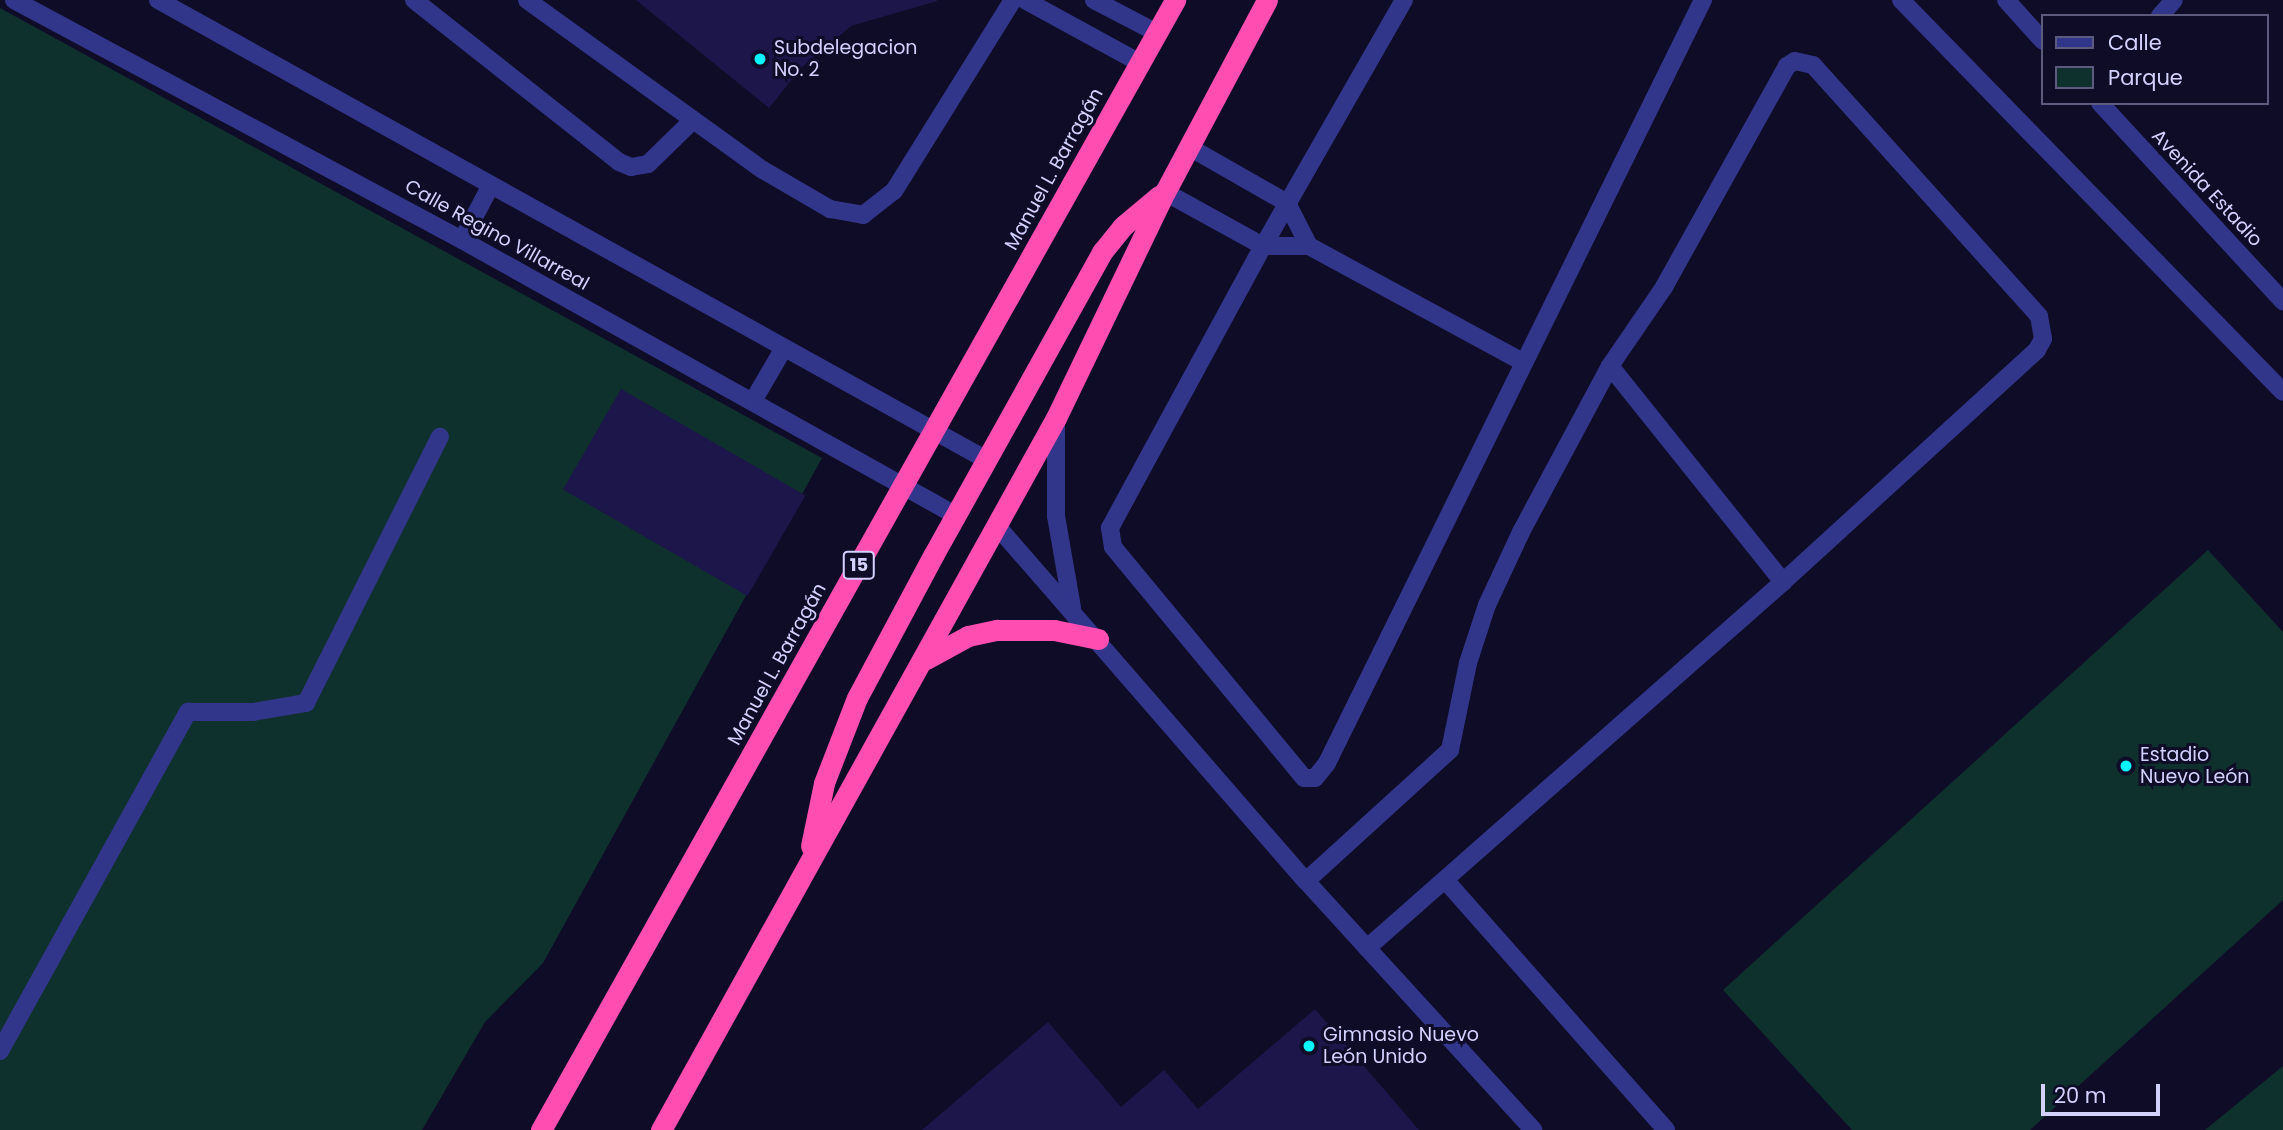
<!DOCTYPE html>
<meta charset="utf-8">
<style>
body{margin:0}
#map{position:relative;width:2283px;height:1130px;overflow:hidden;background:#0f0c27;font-family:Poppins,sans-serif}
div>[style]{position:absolute}
.green>*{inset:0;background:#0f312d}
.building>*{inset:0;background:#1d164a;transform-origin:0 0}
.minor>*{height:18px;margin:-9px;padding:0 9px;transform-origin:9px;border-radius:9px;background:#32368b}
.highway>*{height:21px;margin:-10.5px;padding:0 10.5px;transform-origin:10.5px;border-radius:10.5px;background:#ff4db1}
.dots>*{width:19px;height:19px;translate:-50% -50%;box-sizing:border-box;border:4px solid #0f0c27;border-radius:50%}
span{translate:-50% -50%;white-space:nowrap;text-align:center;line-height:1.15;-webkit-text-stroke:6px #0f0c27;paint-order:stroke}
.shield-label span{padding:2px 5px;background:#0f0c27;border:2px solid;border-radius:5px;-webkit-text-stroke-width:0}
.shield-label{font-size:18px;color:#d3d2ff;font-weight:700}
.poi-label{font-size:19px;color:#d3d2ff}
.left{translate:0 -50%;text-align:left}
.street-label{font-size:19px;color:#d3d2ff}
.legend{position:absolute;left:2041px;top:14px;width:228px;height:91px;box-sizing:border-box;background:#0f0c27;border:2px solid #5d5b7d;margin:0;padding:9px 12px;list-style:none;font-size:21px;color:#d3d2ff}
.legend li{display:flex;align-items:center;gap:14px;height:35px}
.legend b{width:35px;border:2px solid #5d5b7d}
.scale{position:absolute;left:2041px;top:1084px;width:119px;height:32px;box-sizing:border-box;border:4px solid #d3d2ff;border-top:0;padding-left:9px;font-size:21px;line-height:24px;white-space:nowrap;color:#d3d2ff;-webkit-text-stroke:5px #0f0c27;paint-order:stroke}
</style>
<div id="map">
<div class="green">
<i style="clip-path:polygon(0 8px,822px 458px,543px 963px,485px 1022px,422px 1130px,0 1130px)"></i>
<i style="clip-path:polygon(2208px 550px,2283px 632px,2283px 900px,2030px 1130px,1852px 1130px,1723px 990px)"></i>
<i style="clip-path:polygon(2283px 1066px,2283px 1130px,2205px 1130px)"></i>
</div>
<div class="building">
<i style="clip-path:polygon(636px 0,937px 0,937px 1px,851px 26px,801px 68px,769px 108px)"></i>
<i style="left:621px;top:389px;width:213px;height:116px;rotate:30deg"></i>
<i style="clip-path:polygon(1315px 1009px,1419px 1130px,922px 1130px,1048px 1022px,1121px 1107px,1164px 1070px,1198px 1109px)"></i>
</div>
<div class="minor">
<i style="left:14px;top:0;width:508px;rotate:28.18deg"></i>
<i style="left:462px;top:240px;width:565px;rotate:29.15deg"></i>
<i style="left:158px;top:0;width:948px;rotate:29.03deg"></i>
<i style="left:414px;top:0;width:261px;rotate:38.3deg"></i>
<i style="left:619px;top:162px;width:13px;rotate:23deg"></i>
<i style="left:631px;top:167px;width:17px;rotate:-10deg"></i>
<i style="left:648px;top:164px;width:62px;rotate:-44.3deg"></i>
<i style="left:527px;top:0;width:291px;rotate:35.8deg"></i>
<i style="left:763px;top:170px;width:78px;rotate:30.2deg"></i>
<i style="left:830px;top:209px;width:34px;rotate:10deg"></i>
<i style="left:863px;top:215px;width:39px;rotate:-38deg"></i>
<i style="left:894px;top:191px;width:225px;rotate:-58.1deg"></i>
<i style="left:1025px;top:0;width:131px;rotate:28.7deg"></i>
<i style="left:1094px;top:0;width:71px;rotate:27.6deg"></i>
<i style="left:1404px;top:0;width:284px;rotate:119.8deg"></i>
<i style="left:1263px;top:246px;width:321px;rotate:118.5deg"></i>
<i style="left:1110px;top:528px;width:19px;rotate:81deg"></i>
<i style="left:1113px;top:547px;width:300px;rotate:50.4deg"></i>
<i style="left:1304px;top:778px;width:11px"></i>
<i style="left:1315px;top:778px;width:19px;rotate:-51deg"></i>
<i style="left:1327px;top:763px;width:851px;rotate:-63.77deg"></i>
<i style="left:1901px;top:0;width:547px;rotate:45.74deg"></i>
<i style="left:2006px;top:0;width:55px;rotate:47.9deg"></i>
<i style="left:2160px;top:16px;width:21px;rotate:-49deg"></i>
<i style="left:2100px;top:103px;width:270px;rotate:47.3deg"></i>
<i style="left:1189px;top:147px;width:113px;rotate:29.7deg"></i>
<i style="left:1287px;top:203px;width:48px;rotate:62.9deg"></i>
<i style="left:1165px;top:192px;width:112px;rotate:28.9deg"></i>
<i style="left:1263px;top:246px;width:46px"></i>
<i style="left:1309px;top:246px;width:243px;rotate:28.5deg"></i>
<i style="left:462px;top:240px;width:62px;rotate:-62.2deg"></i>
<i style="left:1610px;top:366px;width:277px;rotate:51.3deg"></i>
<i style="left:753px;top:401px;width:61px;rotate:-59.7deg"></i>
<i style="left:1056px;top:418px;width:98px;rotate:90deg"></i>
<i style="left:1056px;top:516px;width:93px;rotate:80.1deg"></i>
<i style="left:997px;top:526px;width:471px;rotate:49deg"></i>
<i style="left:1306px;top:881px;width:337px;rotate:47.6deg"></i>
<i style="left:1306px;top:881px;width:195px;rotate:-42.3deg"></i>
<i style="left:1450px;top:750px;width:89px;rotate:-78.3deg"></i>
<i style="left:1468px;top:663px;width:61px;rotate:-71.9deg"></i>
<i style="left:1487px;top:605px;width:81px;rotate:-65deg"></i>
<i style="left:1521px;top:532px;width:188px;rotate:-61.8deg"></i>
<i style="left:1610px;top:366px;width:96px;rotate:-55.6deg"></i>
<i style="left:1664px;top:287px;width:253px;rotate:-60.9deg"></i>
<i style="left:1787px;top:66px;width:9px;rotate:-32deg"></i>
<i style="left:1795px;top:61px;width:18px;rotate:13deg"></i>
<i style="left:1813px;top:65px;width:338px;rotate:48deg"></i>
<i style="left:2039px;top:316px;width:23px;rotate:80deg"></i>
<i style="left:2043px;top:339px;width:13px;rotate:119deg"></i>
<i style="left:2037px;top:350px;width:344px;rotate:137.6deg"></i>
<i style="left:1783px;top:582px;width:554px;rotate:138.66deg"></i>
<i style="left:1446px;top:881px;width:332px;rotate:48.5deg"></i>
<i style="left:0;top:1051px;width:388px;rotate:-61deg"></i>
<i style="left:188px;top:712px;width:65px"></i>
<i style="left:253px;top:712px;width:54px;rotate:-9.6deg"></i>
<i style="left:306px;top:703px;width:298px;rotate:-63.3deg"></i>
</div>
<div class="highway">
<i style="left:926px;top:659px;width:48px;rotate:-28.7deg"></i>
<i style="left:968px;top:636px;width:30px;rotate:-12deg"></i>
<i style="left:997px;top:630px;width:57px"></i>
<i style="left:1054px;top:630px;width:45px;rotate:11.6deg"></i>
<i style="left:811px;top:846px;width:64px;rotate:-78.3deg"></i>
<i style="left:824px;top:783px;width:91px;rotate:-68.8deg"></i>
<i style="left:857px;top:698px;width:163px;rotate:-61.9deg"></i>
<i style="left:934px;top:554px;width:346px;rotate:-60.9deg"></i>
<i style="left:1102px;top:252px;width:33px;rotate:-51deg"></i>
<i style="left:1123px;top:226px;width:47px;rotate:-39.8deg"></i>
<i style="left:541px;top:1130px;width:1296px;rotate:-60.7deg"></i>
<i style="left:661px;top:1130px;width:814px;rotate:-60.98deg"></i>
<i style="left:1056px;top:418px;width:251px;rotate:-64.3deg"></i>
<i style="left:1165px;top:192px;width:217px;rotate:-62deg"></i>
</div>
<div class="dots">
<i style="left:760px;top:59px;background:#00f8fd"></i>
<i style="left:2126px;top:766px;background:#00f8fd"></i>
<i style="left:1309px;top:1046px;background:#00f8fd"></i>
</div>
<div class="shield-label">
<span style="left:859px;top:565px">15</span>
</div>
<div class="poi-label">
<span class="left" style="left:774px;top:59px">Subdelegacion<br>No. 2</span>
<span class="left" style="left:2140px;top:766px">Estadio<br>Nuevo León</span>
<span class="left" style="left:1323px;top:1046px">Gimnasio Nuevo<br>León Unido</span>
</div>
<div class="street-label">
<span style="left:1054px;top:169px;rotate:-61deg">Manuel L. Barragán</span>
<span style="left:2207px;top:188px;rotate:47deg">Avenida Estadio</span>
<span style="left:497px;top:235px;rotate:29deg">Calle Regino Villarreal</span>
<span style="left:777px;top:664px;rotate:-61deg">Manuel L. Barragán</span>
</div>
<ul class="legend">
<li><b style="height:9px;background:#32368b"></b>Calle</li>
<li><b style="height:19px;background:#0f312d"></b>Parque</li>
</ul>
<div class="scale">20 m</div>
</div>
